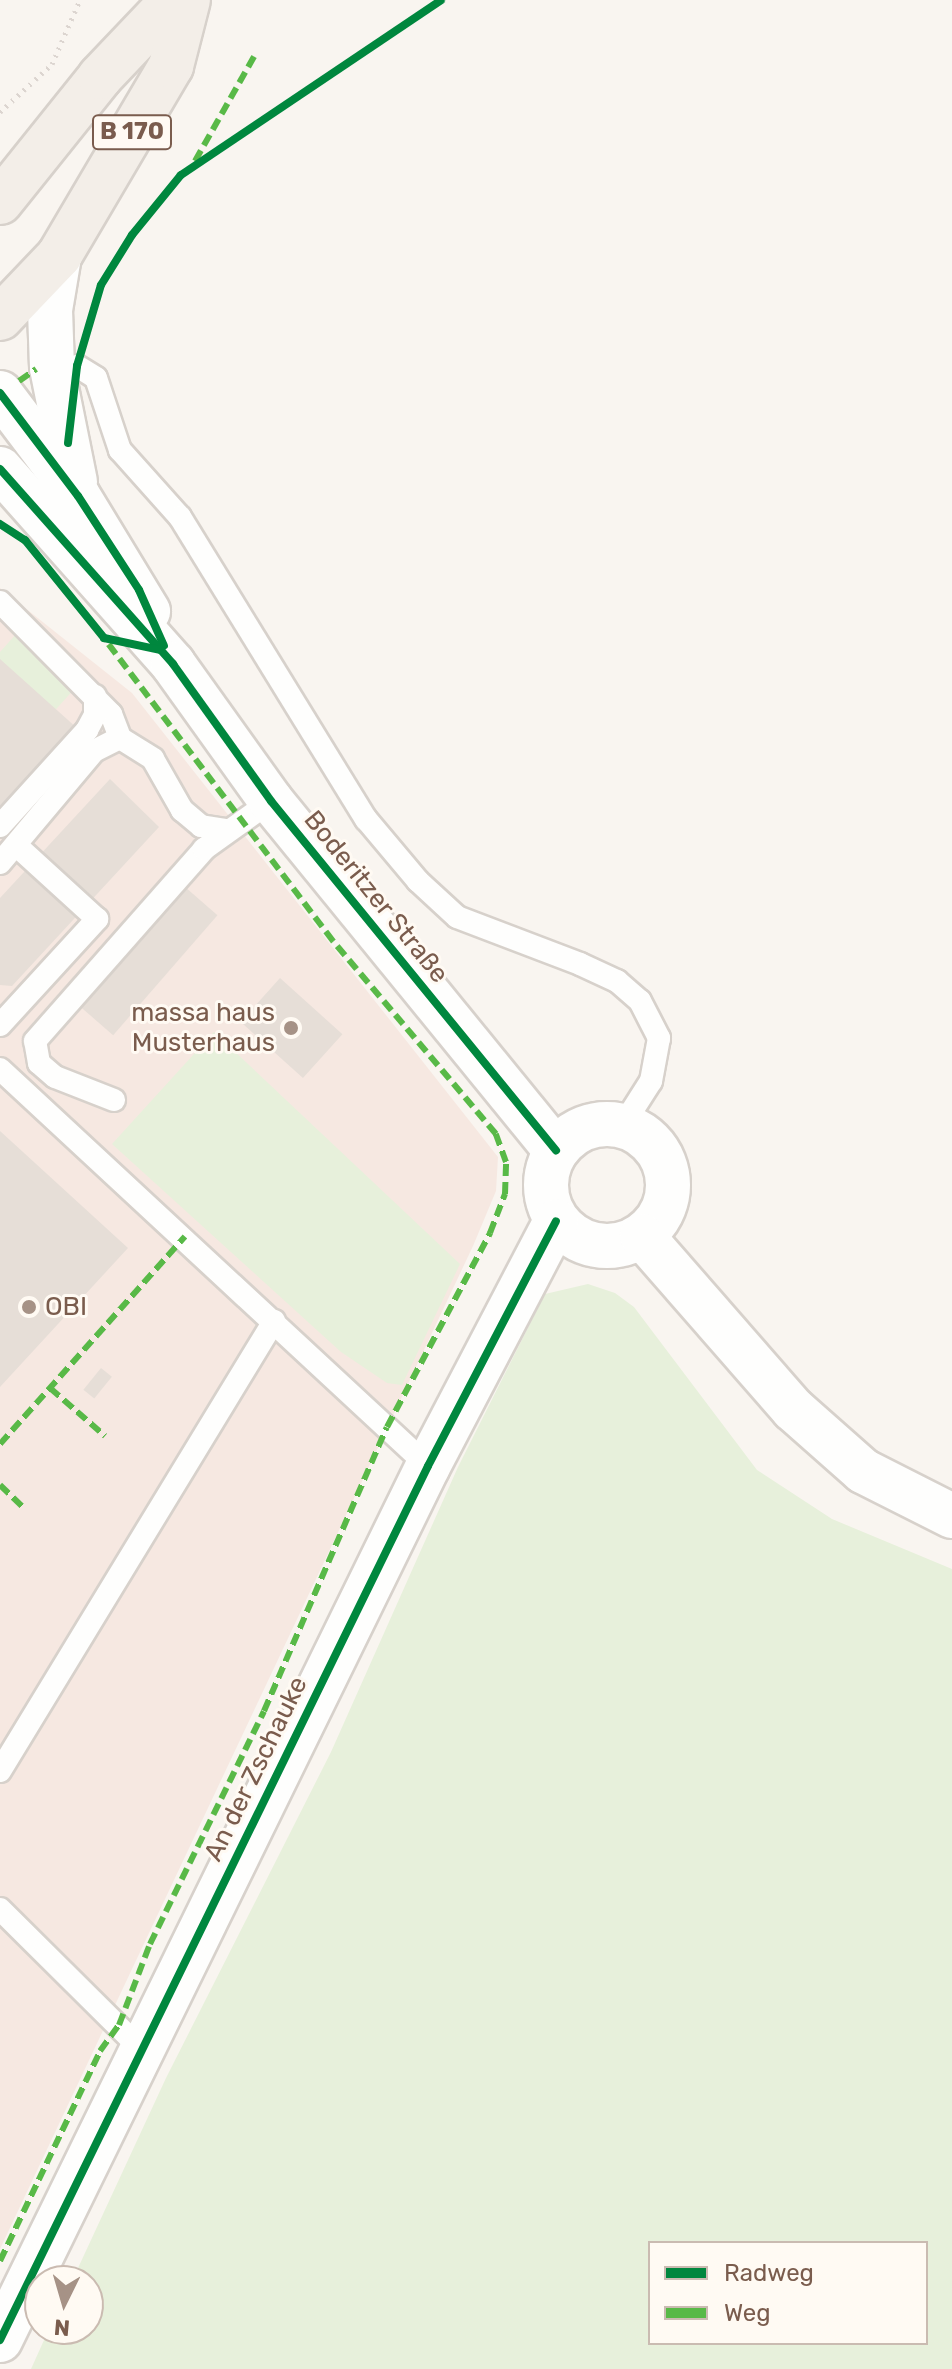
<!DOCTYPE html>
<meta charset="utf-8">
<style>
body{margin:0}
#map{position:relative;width:952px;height:2369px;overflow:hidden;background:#f9f5f0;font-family:Rubik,sans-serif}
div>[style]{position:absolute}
.commercial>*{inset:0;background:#f6e8e1}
.green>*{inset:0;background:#e7f0db}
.building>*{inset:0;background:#e6ded7;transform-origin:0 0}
.path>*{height:5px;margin-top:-2.5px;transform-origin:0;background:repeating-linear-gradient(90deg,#dcd5d0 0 2px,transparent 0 8px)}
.roads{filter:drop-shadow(2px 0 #d7d1cb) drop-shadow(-2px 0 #d7d1cb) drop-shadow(0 2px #d7d1cb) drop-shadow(0 -2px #d7d1cb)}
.service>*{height:22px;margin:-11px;padding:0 11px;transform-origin:11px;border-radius:11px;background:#fefefd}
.minor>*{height:44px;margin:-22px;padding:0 22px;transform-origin:22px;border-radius:22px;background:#fefefd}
.minor>.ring{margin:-22px;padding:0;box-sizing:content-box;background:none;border:44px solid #fefefd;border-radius:50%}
.primary>*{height:44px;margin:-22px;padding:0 22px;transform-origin:22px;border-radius:22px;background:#f3eee8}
.quiet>*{height:6px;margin-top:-3px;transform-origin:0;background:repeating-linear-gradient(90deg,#58b947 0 12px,transparent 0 18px)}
.cycleway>*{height:8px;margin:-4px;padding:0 4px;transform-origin:4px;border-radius:4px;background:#00873e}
.dots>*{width:22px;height:22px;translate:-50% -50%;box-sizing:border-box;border:4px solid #fffaf3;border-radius:50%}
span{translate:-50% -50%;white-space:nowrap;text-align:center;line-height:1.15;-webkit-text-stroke:6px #fffaf3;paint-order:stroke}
.shield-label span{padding:2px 6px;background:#fffaf3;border:2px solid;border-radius:6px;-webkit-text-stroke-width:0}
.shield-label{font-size:24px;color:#7a5c4d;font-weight:700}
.street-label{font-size:26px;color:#7a5c4d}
.poi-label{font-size:26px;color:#7a5c4d}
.right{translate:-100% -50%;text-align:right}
.left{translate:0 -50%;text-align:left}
.legend{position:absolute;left:648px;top:2241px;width:280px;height:104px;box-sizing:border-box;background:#fffaf3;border:2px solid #cabbb1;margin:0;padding:10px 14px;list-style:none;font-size:24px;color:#7a5c4d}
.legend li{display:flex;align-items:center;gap:16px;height:40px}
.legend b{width:40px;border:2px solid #cabbb1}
.north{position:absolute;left:24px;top:2265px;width:80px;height:80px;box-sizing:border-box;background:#fffaf3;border:2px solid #cabbb1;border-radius:50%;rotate:185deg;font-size:22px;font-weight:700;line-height:32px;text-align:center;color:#7a5c4d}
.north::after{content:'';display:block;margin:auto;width:28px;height:36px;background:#a69286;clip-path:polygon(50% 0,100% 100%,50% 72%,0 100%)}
</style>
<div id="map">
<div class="commercial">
<i style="clip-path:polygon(0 588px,132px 693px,498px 1157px,496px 1191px,473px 1246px,0 2249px)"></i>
</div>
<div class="green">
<i style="clip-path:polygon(17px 633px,77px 686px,48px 718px,0 675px,0 652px)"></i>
<i style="clip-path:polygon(214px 1032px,460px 1264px,402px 1385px,387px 1383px,341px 1352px,112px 1144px)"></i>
<i style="clip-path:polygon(evenodd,588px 1284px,615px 1293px,634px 1307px,757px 1470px,832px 1519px,952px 1569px,952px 2369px,31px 2369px,49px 2329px,88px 2329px,88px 2281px,72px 2281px,166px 2078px,331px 1752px,458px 1467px,545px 1294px,588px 1284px,650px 2243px,926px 2243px,926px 2343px,650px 2343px,650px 2243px)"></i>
</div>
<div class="building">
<i style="clip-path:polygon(0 659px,78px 729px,0 816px)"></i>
<i style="clip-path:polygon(110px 779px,159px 827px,12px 986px,0 985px,0 898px)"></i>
<i style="left:185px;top:887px;width:43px;height:159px;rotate:41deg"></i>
<i style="left:280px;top:978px;width:84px;height:59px;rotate:42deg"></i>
<i style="clip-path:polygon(0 1131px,128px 1248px,0 1387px)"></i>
<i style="left:101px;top:1368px;width:14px;height:28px;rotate:39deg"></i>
</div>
<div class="path">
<i style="left:0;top:112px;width:71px;rotate:-42.7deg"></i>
<i style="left:52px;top:64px;width:70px;rotate:-66.4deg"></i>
</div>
<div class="roads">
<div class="service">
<i style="left:77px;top:366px;width:22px;rotate:32deg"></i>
<i style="left:96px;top:378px;width:76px;rotate:71.6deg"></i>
<i style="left:120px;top:450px;width:90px;rotate:48.2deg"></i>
<i style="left:180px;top:517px;width:355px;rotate:58.4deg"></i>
<i style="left:366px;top:819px;width:81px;rotate:50deg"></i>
<i style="left:418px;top:881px;width:53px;rotate:42.7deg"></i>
<i style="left:457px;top:917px;width:132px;rotate:20.9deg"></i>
<i style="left:580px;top:964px;width:41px;rotate:24.7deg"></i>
<i style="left:617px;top:981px;width:30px;rotate:41deg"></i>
<i style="left:640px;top:1001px;width:42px;rotate:62.8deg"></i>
<i style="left:659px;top:1038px;width:44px;rotate:100.5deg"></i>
<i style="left:651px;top:1081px;width:52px;rotate:122.5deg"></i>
<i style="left:0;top:602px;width:158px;rotate:45.3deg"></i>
<i style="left:111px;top:714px;width:26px;rotate:69deg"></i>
<i style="left:120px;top:738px;width:39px;rotate:32deg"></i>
<i style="left:153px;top:759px;width:59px;rotate:60.4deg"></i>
<i style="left:182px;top:810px;width:25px;rotate:40deg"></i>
<i style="left:201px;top:826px;width:24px;rotate:9deg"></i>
<i style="left:0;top:826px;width:130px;rotate:-47.8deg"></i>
<i style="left:87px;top:730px;width:17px;rotate:-62deg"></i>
<i style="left:95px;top:715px;width:19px;rotate:-90deg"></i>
<i style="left:0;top:863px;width:146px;rotate:-50deg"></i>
<i style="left:94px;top:751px;width:29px;rotate:-27deg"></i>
<i style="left:0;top:1025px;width:144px;rotate:-47.5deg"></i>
<i style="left:97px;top:919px;width:110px;rotate:-137.6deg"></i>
<i style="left:0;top:1069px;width:584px;rotate:42.85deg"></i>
<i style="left:114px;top:1100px;width:63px;rotate:-158.7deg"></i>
<i style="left:55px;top:1077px;width:21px;rotate:-139deg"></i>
<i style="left:39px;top:1063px;width:22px;rotate:-100deg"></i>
<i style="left:35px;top:1041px;width:256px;rotate:-48.6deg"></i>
<i style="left:204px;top:849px;width:82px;rotate:-35.6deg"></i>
<i style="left:0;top:1771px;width:527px;rotate:-58.66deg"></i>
<i style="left:0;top:1909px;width:197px;rotate:44.8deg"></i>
</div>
<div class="minor">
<i style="left:59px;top:256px;width:55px;rotate:99.5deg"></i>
<i style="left:50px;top:310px;width:58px;rotate:88deg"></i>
<i style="left:52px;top:368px;width:116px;rotate:78.6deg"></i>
<i style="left:0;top:393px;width:129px;rotate:52.9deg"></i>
<i style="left:78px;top:496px;width:135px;rotate:58.7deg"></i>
<i style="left:0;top:469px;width:261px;rotate:48.4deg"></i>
<i style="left:173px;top:664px;width:168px;rotate:54.4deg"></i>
<i style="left:271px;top:801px;width:451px;rotate:50.8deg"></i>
<i class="ring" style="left:546px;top:1124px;width:78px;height:78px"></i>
<i style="left:642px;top:1236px;width:230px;rotate:48.9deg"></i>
<i style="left:793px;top:1409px;width:94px;rotate:41.5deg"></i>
<i style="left:863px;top:1471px;width:100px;rotate:26.8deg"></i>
<i style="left:0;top:2340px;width:973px;rotate:-63.91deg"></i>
<i style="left:428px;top:1466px;width:276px;rotate:-62.4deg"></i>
</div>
<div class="primary">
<i style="left:0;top:202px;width:160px;rotate:-51.3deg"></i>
<i style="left:100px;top:77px;width:106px;rotate:-46.5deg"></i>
<i style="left:0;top:318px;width:86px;rotate:-46.4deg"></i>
<i style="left:59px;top:256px;width:221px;rotate:-59.5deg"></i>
<i style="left:171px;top:66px;width:68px;rotate:-75.6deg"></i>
</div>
</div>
<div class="quiet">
<i style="left:195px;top:161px;width:122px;rotate:-60.5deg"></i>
<i style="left:19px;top:381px;width:21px;rotate:-35deg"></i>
<i style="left:50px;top:1388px;width:73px;rotate:41.1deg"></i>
<i style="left:0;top:1444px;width:278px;rotate:-48.3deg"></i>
<i style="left:0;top:1485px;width:33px;rotate:44deg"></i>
<i style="left:0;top:2261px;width:233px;rotate:-64.5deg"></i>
<i style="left:100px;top:2051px;width:32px;rotate:-54deg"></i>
<i style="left:119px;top:2025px;width:87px;rotate:-69.1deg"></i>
<i style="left:150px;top:1944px;width:259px;rotate:-63.9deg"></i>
<i style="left:264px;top:1711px;width:309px;rotate:-66.6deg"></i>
<i style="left:387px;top:1427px;width:220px;rotate:-62deg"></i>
<i style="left:490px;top:1233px;width:42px;rotate:-69deg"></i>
<i style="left:505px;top:1194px;width:32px;rotate:-88deg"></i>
<i style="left:506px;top:1162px;width:30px;rotate:-110deg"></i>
<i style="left:496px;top:1134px;width:253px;rotate:-130.2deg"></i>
<i style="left:333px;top:941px;width:380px;rotate:-127.1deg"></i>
</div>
<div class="cycleway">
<i style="left:0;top:393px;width:129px;rotate:52.9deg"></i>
<i style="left:78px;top:496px;width:112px;rotate:57deg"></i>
<i style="left:139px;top:590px;width:61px;rotate:65.9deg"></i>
<i style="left:68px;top:443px;width:78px;rotate:-83.3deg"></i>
<i style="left:77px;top:366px;width:84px;rotate:-73.5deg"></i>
<i style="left:101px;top:285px;width:59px;rotate:-58.2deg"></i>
<i style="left:132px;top:235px;width:77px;rotate:-50.8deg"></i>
<i style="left:181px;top:175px;width:313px;rotate:-33.9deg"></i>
<i style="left:0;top:469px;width:261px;rotate:48.4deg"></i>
<i style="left:173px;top:664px;width:168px;rotate:54.4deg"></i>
<i style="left:271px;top:801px;width:451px;rotate:50.8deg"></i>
<i style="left:0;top:524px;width:30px;rotate:33deg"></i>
<i style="left:25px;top:540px;width:126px;rotate:51.1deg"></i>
<i style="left:104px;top:638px;width:57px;rotate:12.1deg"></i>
<i style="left:0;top:2340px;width:973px;rotate:-63.91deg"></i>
<i style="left:428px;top:1466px;width:276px;rotate:-62.4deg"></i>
</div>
<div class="dots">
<i style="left:291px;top:1028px;background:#a69286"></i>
<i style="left:29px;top:1307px;background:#a69286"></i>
</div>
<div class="shield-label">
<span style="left:132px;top:132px">B 170</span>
</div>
<div class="street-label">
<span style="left:376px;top:897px;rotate:51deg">Boderitzer Straße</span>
<span style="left:256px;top:1769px;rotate:-64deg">An der Zschauke</span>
</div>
<div class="poi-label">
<span class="right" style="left:275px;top:1028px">massa haus<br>Musterhaus</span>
<span class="left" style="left:45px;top:1307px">OBI</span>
</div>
<ul class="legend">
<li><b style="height:10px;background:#00873e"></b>Radweg</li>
<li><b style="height:10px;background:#58b947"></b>Weg</li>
</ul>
<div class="north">N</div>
</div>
